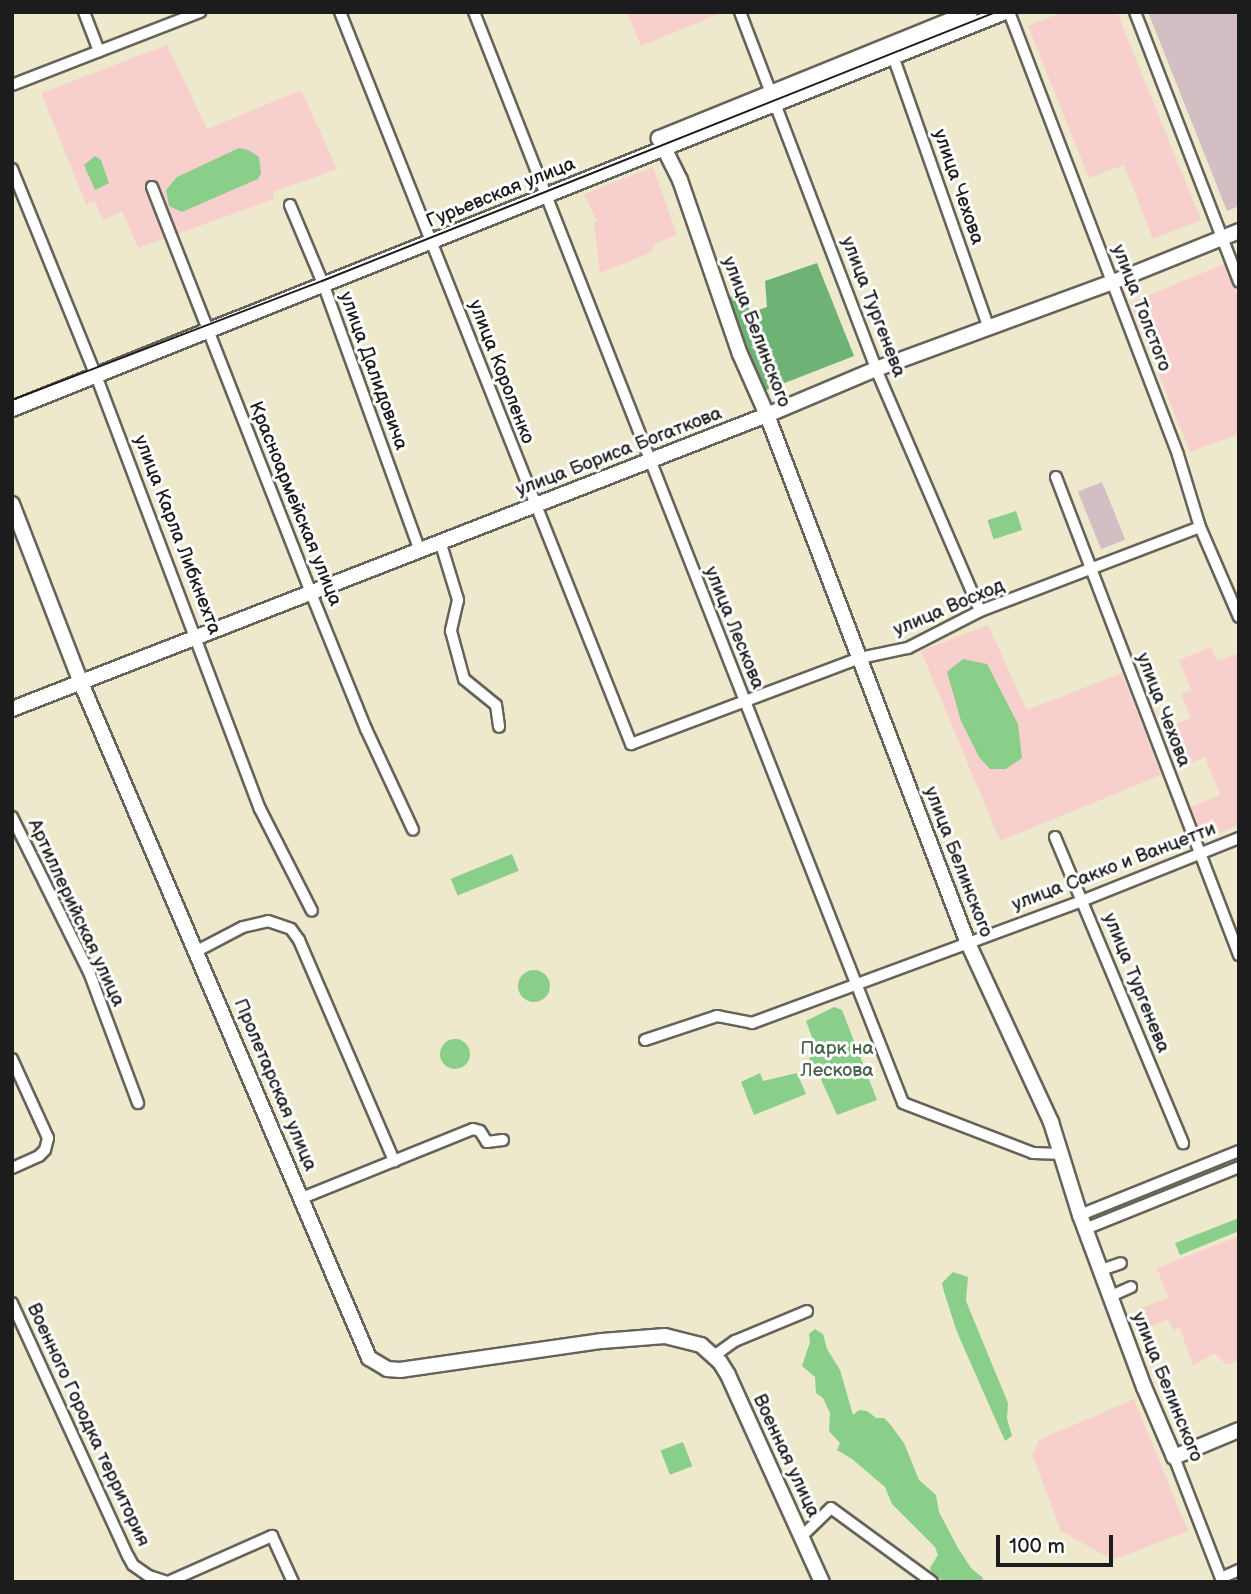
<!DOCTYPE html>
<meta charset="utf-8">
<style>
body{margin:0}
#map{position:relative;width:1251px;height:1594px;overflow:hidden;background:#eee8cc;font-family:"Balsamiq Sans",sans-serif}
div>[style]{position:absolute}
.built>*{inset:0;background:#f7d0cd}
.industrial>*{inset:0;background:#d2bec3;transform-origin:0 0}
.green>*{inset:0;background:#89cf89;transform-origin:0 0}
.round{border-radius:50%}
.forest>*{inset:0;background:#6eb275}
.roads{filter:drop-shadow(2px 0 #66635a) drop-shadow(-2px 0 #66635a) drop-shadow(0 2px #66635a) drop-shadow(0 -2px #66635a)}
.street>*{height:10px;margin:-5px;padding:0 5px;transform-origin:5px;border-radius:5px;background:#fff}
.secondary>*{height:14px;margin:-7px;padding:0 7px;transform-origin:7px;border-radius:7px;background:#fff}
.tram>*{height:2px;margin:-1px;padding:0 1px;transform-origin:1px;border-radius:1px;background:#1c1c1c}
span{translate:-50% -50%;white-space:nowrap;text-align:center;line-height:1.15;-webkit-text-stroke:6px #fff;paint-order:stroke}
.street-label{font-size:19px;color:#1c1c1c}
.park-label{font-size:19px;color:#486448}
.frame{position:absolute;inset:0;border:14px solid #1c1c1c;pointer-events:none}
.scale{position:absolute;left:996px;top:1535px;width:117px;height:32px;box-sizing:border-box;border:4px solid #1c1c1c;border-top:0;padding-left:9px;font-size:21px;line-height:24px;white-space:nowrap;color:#1c1c1c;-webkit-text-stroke:5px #fff;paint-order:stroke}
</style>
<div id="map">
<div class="built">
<i style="clip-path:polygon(627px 12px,721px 12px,721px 13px,641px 46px)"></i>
<i style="clip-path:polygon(1062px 12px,1117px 12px,1201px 220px,1153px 239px,1124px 165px,1089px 178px,1028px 26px)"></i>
<i style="clip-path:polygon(167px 45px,207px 129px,301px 90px,337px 169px,273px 192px,274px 199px,138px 248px,122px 211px,102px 220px,95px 201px,86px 204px,41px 93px)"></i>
<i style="clip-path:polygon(653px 167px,677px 235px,655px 244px,652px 252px,600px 273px,594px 223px,597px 221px,584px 194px)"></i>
<i style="clip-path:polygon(1224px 264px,1239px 299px,1239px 434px,1190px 452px,1130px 303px)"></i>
<i style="clip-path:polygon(988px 625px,1027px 710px,1122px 673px,1161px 775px,1000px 841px,921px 651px)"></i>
<i style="clip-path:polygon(1211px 647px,1217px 661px,1239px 653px,1239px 825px,1202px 840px,1189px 808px,1220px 795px,1205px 757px,1178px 768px,1162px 730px,1191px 718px,1181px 694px,1191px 690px,1179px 660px)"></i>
<i style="clip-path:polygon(1239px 1236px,1239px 1360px,1226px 1365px,1215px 1353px,1193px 1366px,1180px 1328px,1173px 1330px,1168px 1319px,1150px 1327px,1142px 1308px,1168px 1298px,1157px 1268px)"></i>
<i style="clip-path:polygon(1134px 1399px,1188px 1531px,1113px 1560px,1061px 1531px,1032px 1454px,1039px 1440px)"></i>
</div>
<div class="industrial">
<i style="clip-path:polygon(1148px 12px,1239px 12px,1239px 206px,1227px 211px)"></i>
<i style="left:1102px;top:482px;width:62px;height:26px;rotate:68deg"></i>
</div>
<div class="green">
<i style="clip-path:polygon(239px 148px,248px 150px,259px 157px,261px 173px,258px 179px,182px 212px,169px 206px,166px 190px,177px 177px)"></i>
<i style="clip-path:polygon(95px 156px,101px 160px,109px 183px,95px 190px,84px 165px)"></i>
<i style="left:1016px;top:511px;width:20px;height:30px;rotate:72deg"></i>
<i style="clip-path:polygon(963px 659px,987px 664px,1018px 724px,1022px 758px,1006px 769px,990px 769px,979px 757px,961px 721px,947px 672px)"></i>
<i style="left:512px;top:854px;width:18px;height:66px;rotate:68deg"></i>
<i class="round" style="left:518px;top:970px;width:32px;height:32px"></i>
<i style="clip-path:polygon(834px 1007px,842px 1010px,877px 1100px,837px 1115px,815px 1066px,810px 1066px,809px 1059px,816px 1048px,806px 1021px)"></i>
<i class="round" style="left:440px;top:1039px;width:30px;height:30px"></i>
<i style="clip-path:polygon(760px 1073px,763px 1081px,797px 1073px,806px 1094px,754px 1115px,741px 1082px)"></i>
<i style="clip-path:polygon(1239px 1218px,1239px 1231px,1180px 1255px,1175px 1243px)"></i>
<i style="clip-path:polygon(953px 1272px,968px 1277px,966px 1301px,1008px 1403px,1007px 1419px,1012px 1436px,1005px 1441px,957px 1332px,944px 1292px,942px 1283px)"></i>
<i style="clip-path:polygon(815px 1329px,823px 1334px,827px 1349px,840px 1370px,853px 1415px,859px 1410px,867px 1411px,876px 1418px,884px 1418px,890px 1424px,904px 1443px,919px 1480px,936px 1495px,939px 1512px,958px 1548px,971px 1568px,983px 1578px,982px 1582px,949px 1582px,933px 1577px,930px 1568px,938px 1555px,935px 1547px,892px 1504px,885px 1487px,852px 1459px,837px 1450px,840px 1443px,829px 1431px,830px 1413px,823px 1398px,816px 1393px,815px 1377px,802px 1366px,810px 1342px,809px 1334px)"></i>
<i style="left:683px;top:1442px;width:26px;height:24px;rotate:69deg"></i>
</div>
<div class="forest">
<i style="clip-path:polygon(817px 263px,854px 356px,764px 391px,728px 298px,737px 294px,752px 312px,767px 307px,765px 281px)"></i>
</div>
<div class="roads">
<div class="street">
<i style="left:84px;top:12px;width:42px;rotate:69deg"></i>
<i style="left:340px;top:12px;width:788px;rotate:68.32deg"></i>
<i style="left:631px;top:744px;width:245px;rotate:-20.6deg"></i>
<i style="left:860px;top:658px;width:49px;rotate:-11.8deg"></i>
<i style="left:908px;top:648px;width:81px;rotate:-27.2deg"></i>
<i style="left:980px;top:611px;width:235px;rotate:-20.9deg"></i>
<i style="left:474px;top:12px;width:1172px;rotate:68.53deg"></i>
<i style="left:903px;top:1103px;width:139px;rotate:21deg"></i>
<i style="left:1033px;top:1153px;width:25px;rotate:2deg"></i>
<i style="left:740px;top:12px;width:382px;rotate:69.1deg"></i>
<i style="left:876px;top:369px;width:263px;rotate:66.7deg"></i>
<i style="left:1009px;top:12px;width:474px;rotate:69.1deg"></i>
<i style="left:1178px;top:455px;width:75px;rotate:73deg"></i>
<i style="left:1200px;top:527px;width:98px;rotate:66.6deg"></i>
<i style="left:1135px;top:12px;width:289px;rotate:68.9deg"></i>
<i style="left:893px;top:56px;width:289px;rotate:70.6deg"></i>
<i style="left:12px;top:85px;width:202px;rotate:-21.2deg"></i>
<i style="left:12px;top:169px;width:226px;rotate:67.9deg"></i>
<i style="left:97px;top:378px;width:461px;rotate:69.3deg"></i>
<i style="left:260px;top:809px;width:114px;rotate:63deg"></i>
<i style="left:152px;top:187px;width:436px;rotate:68.6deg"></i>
<i style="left:311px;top:593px;width:147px;rotate:68deg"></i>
<i style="left:366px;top:729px;width:111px;rotate:65deg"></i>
<i style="left:290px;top:205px;width:88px;rotate:67.2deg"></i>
<i style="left:324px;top:286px;width:282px;rotate:70.1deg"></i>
<i style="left:1056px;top:477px;width:512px;rotate:69.05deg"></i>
<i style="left:440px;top:541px;width:62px;rotate:73deg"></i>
<i style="left:458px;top:600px;width:32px;rotate:103deg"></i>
<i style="left:451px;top:631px;width:50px;rotate:74.8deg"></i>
<i style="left:464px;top:679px;width:41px;rotate:39.1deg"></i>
<i style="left:496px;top:705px;width:22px;rotate:82deg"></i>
<i style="left:12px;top:817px;width:173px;rotate:63.6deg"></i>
<i style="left:89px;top:972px;width:140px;rotate:69.5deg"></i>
<i style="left:1055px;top:837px;width:332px;rotate:67.3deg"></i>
<i style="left:197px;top:951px;width:52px;rotate:-27.6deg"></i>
<i style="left:243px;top:927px;width:26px;rotate:-13deg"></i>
<i style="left:268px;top:921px;width:24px;rotate:19deg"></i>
<i style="left:291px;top:929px;width:14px;rotate:54deg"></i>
<i style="left:299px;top:940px;width:241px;rotate:66.7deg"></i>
<i style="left:645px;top:1040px;width:76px;rotate:-18.4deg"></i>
<i style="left:717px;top:1016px;width:36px;rotate:11deg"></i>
<i style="left:752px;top:1023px;width:354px;rotate:-20.3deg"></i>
<i style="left:1084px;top:900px;width:167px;rotate:-21.8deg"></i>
<i style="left:12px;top:1059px;width:87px;rotate:65.5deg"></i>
<i style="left:48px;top:1138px;width:12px;rotate:104deg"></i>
<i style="left:45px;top:1150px;width:8px;rotate:135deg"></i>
<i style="left:39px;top:1156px;width:30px;rotate:156deg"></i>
<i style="left:302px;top:1198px;width:184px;rotate:-22deg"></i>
<i style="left:473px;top:1129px;width:7px;rotate:16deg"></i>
<i style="left:480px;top:1131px;width:13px;rotate:58deg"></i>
<i style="left:487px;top:1142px;width:16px;rotate:-7deg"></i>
<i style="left:1080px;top:1215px;width:171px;rotate:-21.9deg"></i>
<i style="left:1085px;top:1229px;width:166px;rotate:-21.9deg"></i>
<i style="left:1101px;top:1270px;width:21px;rotate:-19deg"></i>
<i style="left:1111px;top:1296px;width:22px;rotate:-24deg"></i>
<i style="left:12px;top:1303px;width:278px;rotate:65.4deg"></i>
<i style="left:128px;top:1556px;width:10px;rotate:61deg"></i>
<i style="left:133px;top:1565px;width:19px;rotate:35deg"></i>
<i style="left:149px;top:1576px;width:20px;rotate:18deg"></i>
<i style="left:714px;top:1356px;width:26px;rotate:-36deg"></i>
<i style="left:735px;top:1341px;width:78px;rotate:-22.6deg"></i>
<i style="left:1174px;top:1457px;width:130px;rotate:68.8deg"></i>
<i style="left:1221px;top:1578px;width:20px;rotate:-24deg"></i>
<i style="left:802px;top:1536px;width:40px;rotate:-44deg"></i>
<i style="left:831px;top:1508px;width:125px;rotate:36.2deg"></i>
<i style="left:168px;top:1582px;width:114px;rotate:-23.9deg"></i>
<i style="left:272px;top:1536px;width:51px;rotate:65.5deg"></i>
</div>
<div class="secondary">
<i style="left:970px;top:12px;width:336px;rotate:157.9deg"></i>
<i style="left:659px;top:138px;width:47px;rotate:63.4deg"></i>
<i style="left:680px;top:180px;width:184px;rotate:71deg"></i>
<i style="left:740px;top:354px;width:67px;rotate:66.1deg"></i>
<i style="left:767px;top:415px;width:563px;rotate:69.18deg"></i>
<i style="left:967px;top:941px;width:200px;rotate:65.1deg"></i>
<i style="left:1051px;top:1122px;width:97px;rotate:72.7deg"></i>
<i style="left:1080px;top:1215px;width:184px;rotate:69.6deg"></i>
<i style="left:1144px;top:1387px;width:76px;rotate:66.8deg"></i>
<i style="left:1174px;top:1457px;width:70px;rotate:-22.6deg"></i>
<i style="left:12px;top:409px;width:1069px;rotate:-21.79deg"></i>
<i style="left:12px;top:504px;width:192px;rotate:68.9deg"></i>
<i style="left:81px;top:683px;width:734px;rotate:66.89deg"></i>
<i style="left:369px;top:1358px;width:21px;rotate:31deg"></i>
<i style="left:387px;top:1369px;width:13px;rotate:4deg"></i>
<i style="left:400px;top:1370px;width:204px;rotate:-8.2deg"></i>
<i style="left:602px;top:1341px;width:63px;rotate:-4.5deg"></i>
<i style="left:665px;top:1336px;width:37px;rotate:14deg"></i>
<i style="left:701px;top:1345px;width:25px;rotate:42deg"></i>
<i style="left:720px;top:1362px;width:15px;rotate:58deg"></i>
<i style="left:728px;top:1375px;width:227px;rotate:65.6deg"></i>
<i style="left:12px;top:709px;width:810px;rotate:-21.28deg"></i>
<i style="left:767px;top:415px;width:118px;rotate:-22.9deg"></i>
<i style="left:876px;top:369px;width:252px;rotate:-20.2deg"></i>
<i style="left:1113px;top:282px;width:136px;rotate:-22deg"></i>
</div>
</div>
<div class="tram">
<i style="left:12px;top:400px;width:332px;rotate:-21deg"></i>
<i style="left:322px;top:281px;width:726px;rotate:-21.76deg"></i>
</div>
<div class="street-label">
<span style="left:958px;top:187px;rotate:71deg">улица Чехова</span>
<span style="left:501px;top:193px;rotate:-22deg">Гурьевская улица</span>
<span style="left:873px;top:307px;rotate:69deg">улица Тургенева</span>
<span style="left:1141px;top:308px;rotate:69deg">улица Толстого</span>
<span style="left:756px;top:332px;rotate:69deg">улица Белинского</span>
<span style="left:373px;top:371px;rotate:70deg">улица Далидовича</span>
<span style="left:501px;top:372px;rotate:69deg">улица Короленко</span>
<span style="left:619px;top:452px;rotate:-21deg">улица Бориса Богаткова</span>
<span style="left:295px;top:504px;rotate:68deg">Красноармейская улица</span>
<span style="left:177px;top:535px;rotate:69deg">улица Карла Либкнехта</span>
<span style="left:949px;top:608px;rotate:-23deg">улица Восход</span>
<span style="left:734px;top:628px;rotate:68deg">улица Лескова</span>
<span style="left:1163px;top:710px;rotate:69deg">улица Чехова</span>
<span style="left:958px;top:862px;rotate:69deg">улица Белинского</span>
<span style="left:1114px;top:867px;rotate:-21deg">улица Сакко и Ванцетти</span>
<span style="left:76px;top:913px;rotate:65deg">Артиллерийская улица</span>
<span style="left:1136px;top:983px;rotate:68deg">улица Тургенева</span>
<span style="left:275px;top:1085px;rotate:67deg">Пролетарская улица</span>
<span style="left:1167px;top:1387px;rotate:68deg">улица Белинского</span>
<span style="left:88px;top:1425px;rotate:65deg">Военного Городка территория</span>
<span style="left:786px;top:1456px;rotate:65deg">Военная улица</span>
</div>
<div class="park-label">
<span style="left:837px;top:1060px">Парк на<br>Лескова</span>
</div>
<div class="frame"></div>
<div class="scale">100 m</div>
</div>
